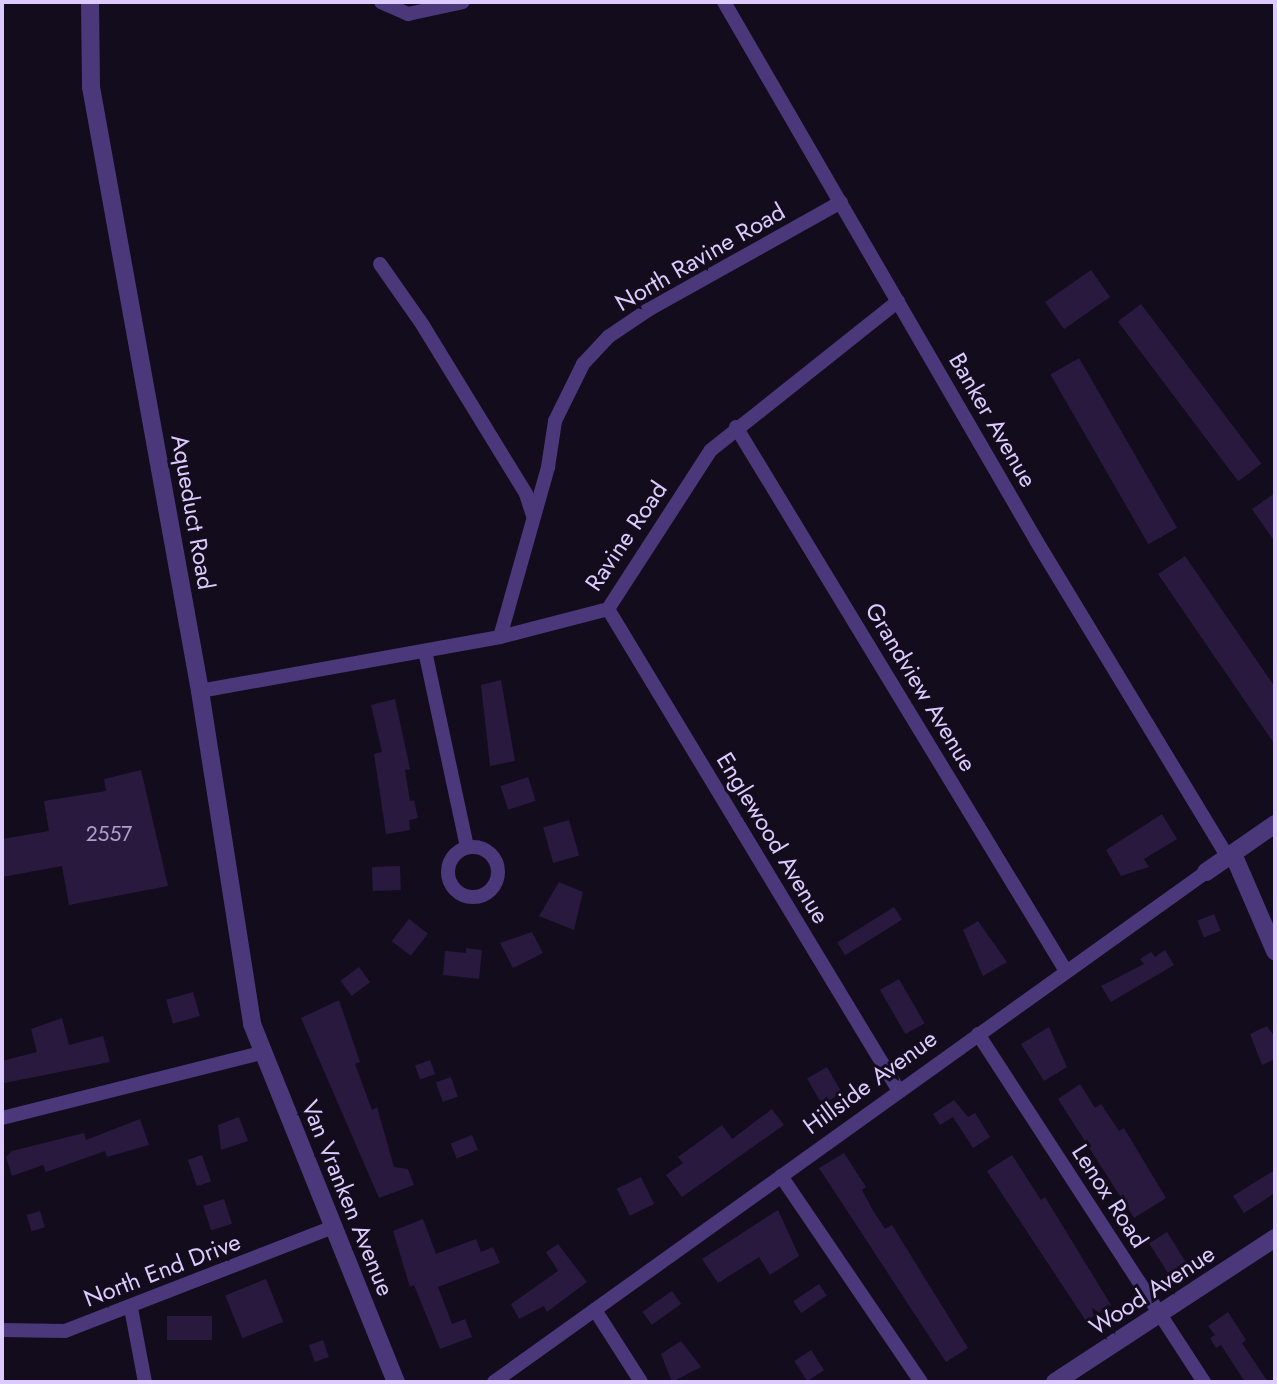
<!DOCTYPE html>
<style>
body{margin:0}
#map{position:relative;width:1277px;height:1384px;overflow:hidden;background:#130c1d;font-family:Jost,sans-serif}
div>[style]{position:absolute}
.building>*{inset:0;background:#29193e;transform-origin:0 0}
.minor>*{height:14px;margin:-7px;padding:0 7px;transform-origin:7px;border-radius:7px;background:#4b387b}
.minor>.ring{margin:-7px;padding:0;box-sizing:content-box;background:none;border:14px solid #4b387b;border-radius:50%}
.tertiary>*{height:18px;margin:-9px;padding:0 9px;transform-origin:9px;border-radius:9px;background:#4b387b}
span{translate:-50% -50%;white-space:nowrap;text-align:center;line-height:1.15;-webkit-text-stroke:6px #130c1d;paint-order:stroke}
.number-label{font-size:21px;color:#b09ece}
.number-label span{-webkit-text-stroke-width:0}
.street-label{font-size:24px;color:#ddcafe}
.frame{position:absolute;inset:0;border:4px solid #ddcafe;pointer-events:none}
</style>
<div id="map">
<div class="building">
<i style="left:1091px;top:270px;width:33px;height:56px;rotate:55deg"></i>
<i style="left:1141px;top:304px;width:200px;height:29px;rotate:53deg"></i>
<i style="left:1079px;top:358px;width:196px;height:33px;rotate:60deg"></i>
<i style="clip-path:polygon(1275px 493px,1275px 542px,1252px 509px)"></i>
<i style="clip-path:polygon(1185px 556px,1275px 687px,1275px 745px,1158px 574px)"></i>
<i style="clip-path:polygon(501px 680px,515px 761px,490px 766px,481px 685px)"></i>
<i style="clip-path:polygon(395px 699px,410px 769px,405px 770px,410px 801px,414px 800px,418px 818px,409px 820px,410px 830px,386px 834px,374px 754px,382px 752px,371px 705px)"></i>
<i style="clip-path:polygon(141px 770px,168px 886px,69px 905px,62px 866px,2px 877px,2px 839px,49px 831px,44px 801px,106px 791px,104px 779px)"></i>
<i style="left:528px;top:777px;width:25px;height:29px;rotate:72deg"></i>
<i style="clip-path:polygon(1162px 814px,1177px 839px,1144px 859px,1149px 867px,1121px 876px,1106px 850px)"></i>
<i style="left:569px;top:820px;width:37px;height:27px;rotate:74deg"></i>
<i style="left:400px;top:866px;width:24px;height:28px;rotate:88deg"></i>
<i style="clip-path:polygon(559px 882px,583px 892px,574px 930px,539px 916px)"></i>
<i style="left:894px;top:907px;width:15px;height:67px;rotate:58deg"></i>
<i style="left:1214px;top:914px;width:18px;height:18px;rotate:68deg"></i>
<i style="left:409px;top:919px;width:24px;height:28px;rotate:38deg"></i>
<i style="clip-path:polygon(978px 921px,1007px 962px,983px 976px,963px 930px)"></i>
<i style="clip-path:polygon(532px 932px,543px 953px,513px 968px,500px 943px)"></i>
<i style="clip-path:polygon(466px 948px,482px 950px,479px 979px,443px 975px,445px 951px,466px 953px)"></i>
<i style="clip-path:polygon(1165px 950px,1174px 965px,1111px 1002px,1101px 986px,1144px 964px,1140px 959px,1151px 952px,1155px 957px)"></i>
<i style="left:359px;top:967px;width:19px;height:23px;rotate:54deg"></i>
<i style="left:899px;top:979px;width:51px;height:22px;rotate:60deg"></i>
<i style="left:193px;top:992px;width:25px;height:28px;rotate:74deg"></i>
<i style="clip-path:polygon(339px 1000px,360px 1062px,355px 1064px,372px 1110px,377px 1107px,394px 1167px,408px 1169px,414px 1185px,379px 1198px,301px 1018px)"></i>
<i style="clip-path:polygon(62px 1018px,69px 1045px,103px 1036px,110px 1062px,4px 1083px,2px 1061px,37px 1052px,31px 1029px)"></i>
<i style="clip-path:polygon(1267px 1026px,1275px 1037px,1275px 1059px,1262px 1065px,1250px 1034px)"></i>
<i style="clip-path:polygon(1049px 1027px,1067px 1067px,1044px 1081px,1021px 1044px)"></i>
<i style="left:430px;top:1060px;width:15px;height:16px;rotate:70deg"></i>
<i style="left:827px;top:1067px;width:30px;height:23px;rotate:60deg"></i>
<i style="left:451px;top:1077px;width:21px;height:16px;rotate:71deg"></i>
<i style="clip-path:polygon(1080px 1084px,1095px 1108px,1101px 1104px,1119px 1131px,1124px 1128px,1166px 1198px,1134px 1218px,1058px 1099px)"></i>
<i style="clip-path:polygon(954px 1100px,968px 1117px,975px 1113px,990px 1137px,973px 1148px,953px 1117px,940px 1125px,933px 1114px)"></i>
<i style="clip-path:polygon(772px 1109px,784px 1125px,682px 1197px,666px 1175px,683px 1163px,678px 1157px,722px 1125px,732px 1139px)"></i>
<i style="clip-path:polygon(239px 1117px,248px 1141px,221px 1150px,218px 1125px)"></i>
<i style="clip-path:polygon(140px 1119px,149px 1145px,107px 1157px,105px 1151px,46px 1172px,43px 1165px,12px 1176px,6px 1157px,12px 1151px,84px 1133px,86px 1140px)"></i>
<i style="left:472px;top:1135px;width:16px;height:23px;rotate:68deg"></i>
<i style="clip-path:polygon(844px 1153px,866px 1187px,862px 1190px,872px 1209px,885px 1229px,892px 1225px,968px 1348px,946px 1362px,819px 1168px)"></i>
<i style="left:202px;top:1155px;width:28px;height:15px;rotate:71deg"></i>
<i style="clip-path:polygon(1012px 1155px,1041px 1200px,1045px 1197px,1111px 1305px,1086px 1321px,987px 1171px)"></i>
<i style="clip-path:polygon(1275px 1170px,1275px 1193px,1244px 1213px,1233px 1196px)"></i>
<i style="left:641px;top:1177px;width:30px;height:27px;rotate:64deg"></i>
<i style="left:224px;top:1199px;width:26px;height:22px;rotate:72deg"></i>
<i style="clip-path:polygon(778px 1210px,799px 1256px,770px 1275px,759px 1257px,718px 1283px,702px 1259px)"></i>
<i style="left:40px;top:1211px;width:17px;height:14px;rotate:73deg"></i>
<i style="clip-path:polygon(423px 1219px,436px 1254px,476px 1239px,481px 1252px,493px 1247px,500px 1263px,438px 1287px,452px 1324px,465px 1319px,472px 1337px,440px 1349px,414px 1285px,410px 1287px,393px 1231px)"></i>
<i style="left:1167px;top:1232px;width:39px;height:21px;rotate:58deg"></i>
<i style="clip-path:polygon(558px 1244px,587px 1282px,547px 1312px,544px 1306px,519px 1319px,511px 1304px,558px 1271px,546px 1252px)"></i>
<i style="left:266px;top:1279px;width:46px;height:44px;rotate:68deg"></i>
<i style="left:819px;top:1284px;width:14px;height:31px;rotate:56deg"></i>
<i style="left:672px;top:1291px;width:16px;height:36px;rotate:55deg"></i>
<i style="clip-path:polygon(1228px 1312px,1246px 1340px,1242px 1343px,1268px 1382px,1245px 1382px,1221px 1345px,1216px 1348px,1210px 1338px,1215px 1335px,1208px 1326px)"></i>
<i style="left:167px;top:1316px;width:45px;height:24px"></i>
<i style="left:323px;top:1340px;width:18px;height:15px;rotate:71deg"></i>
<i style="clip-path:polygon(681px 1341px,701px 1367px,672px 1382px,661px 1354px)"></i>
<i style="left:811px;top:1350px;width:24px;height:20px;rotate:57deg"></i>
</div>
<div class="minor">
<i style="left:381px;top:2px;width:30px;rotate:24deg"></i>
<i style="left:408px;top:14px;width:56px;rotate:-12.3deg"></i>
<i style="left:724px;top:2px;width:624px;rotate:59.9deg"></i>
<i style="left:1037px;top:542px;width:369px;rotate:58.8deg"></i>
<i style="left:380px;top:264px;width:73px;rotate:55deg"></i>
<i style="left:422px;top:324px;width:199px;rotate:58.5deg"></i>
<i style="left:526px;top:494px;width:23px;rotate:72deg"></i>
<i style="left:736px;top:427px;width:636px;rotate:58.76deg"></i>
<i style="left:608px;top:609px;width:563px;rotate:58.88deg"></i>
<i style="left:500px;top:637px;width:177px;rotate:-74.2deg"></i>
<i style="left:548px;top:467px;width:47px;rotate:-81.3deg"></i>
<i style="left:555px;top:421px;width:64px;rotate:-63.8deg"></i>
<i style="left:583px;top:364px;width:37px;rotate:-47deg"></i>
<i style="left:608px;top:337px;width:48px;rotate:-34deg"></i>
<i style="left:648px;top:310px;width:221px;rotate:-29.2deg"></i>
<i style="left:425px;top:651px;width:200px;rotate:77.9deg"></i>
<i style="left:200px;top:691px;width:305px;rotate:-10.2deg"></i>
<i style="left:500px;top:637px;width:112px;rotate:-14.5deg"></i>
<i style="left:608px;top:609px;width:189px;rotate:-57.1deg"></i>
<i style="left:711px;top:450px;width:239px;rotate:-38.5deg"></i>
<i class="ring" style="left:448px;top:847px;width:36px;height:36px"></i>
<i style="left:978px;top:1034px;width:415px;rotate:57deg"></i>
<i style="left:2px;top:1118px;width:270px;rotate:-14.1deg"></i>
<i style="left:781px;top:1176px;width:249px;rotate:55.8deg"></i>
<i style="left:131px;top:1308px;width:75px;rotate:79.3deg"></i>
<i style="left:595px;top:1310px;width:85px;rotate:57.4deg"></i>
<i style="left:2px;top:1330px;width:63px;rotate:0.9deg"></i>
<i style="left:65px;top:1331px;width:287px;rotate:-21.2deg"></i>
<i style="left:494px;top:1382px;width:876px;rotate:-35.61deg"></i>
</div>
<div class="tertiary">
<i style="left:90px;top:2px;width:85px;rotate:89.3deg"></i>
<i style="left:91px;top:87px;width:614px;rotate:79.77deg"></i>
<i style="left:200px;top:691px;width:337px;rotate:81.1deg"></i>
<i style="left:252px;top:1024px;width:386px;rotate:68.1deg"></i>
<i style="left:1233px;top:854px;width:106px;rotate:66.6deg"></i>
<i style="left:1206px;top:872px;width:84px;rotate:-34.8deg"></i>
<i style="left:1055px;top:1382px;width:263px;rotate:-33.2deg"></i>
</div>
<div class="number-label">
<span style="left:109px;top:834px">2557</span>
</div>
<div class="street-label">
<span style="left:700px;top:257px;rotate:-30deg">North Ravine Road</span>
<span style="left:993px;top:420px;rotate:60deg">Banker Avenue</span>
<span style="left:193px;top:512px;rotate:80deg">Aqueduct Road</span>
<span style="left:626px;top:536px;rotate:-56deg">Ravine Road</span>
<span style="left:921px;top:687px;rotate:59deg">Grandview Avenue</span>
<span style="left:773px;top:838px;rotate:59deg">Englewood Avenue</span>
<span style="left:870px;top:1082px;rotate:-36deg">Hillside Avenue</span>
<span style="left:1110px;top:1196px;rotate:57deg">Lenox Road</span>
<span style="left:348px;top:1198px;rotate:68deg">Van Vranken Avenue</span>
<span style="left:162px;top:1270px;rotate:-21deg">North End Drive</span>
<span style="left:1152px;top:1290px;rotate:-33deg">Wood Avenue</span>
</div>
<div class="frame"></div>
</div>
